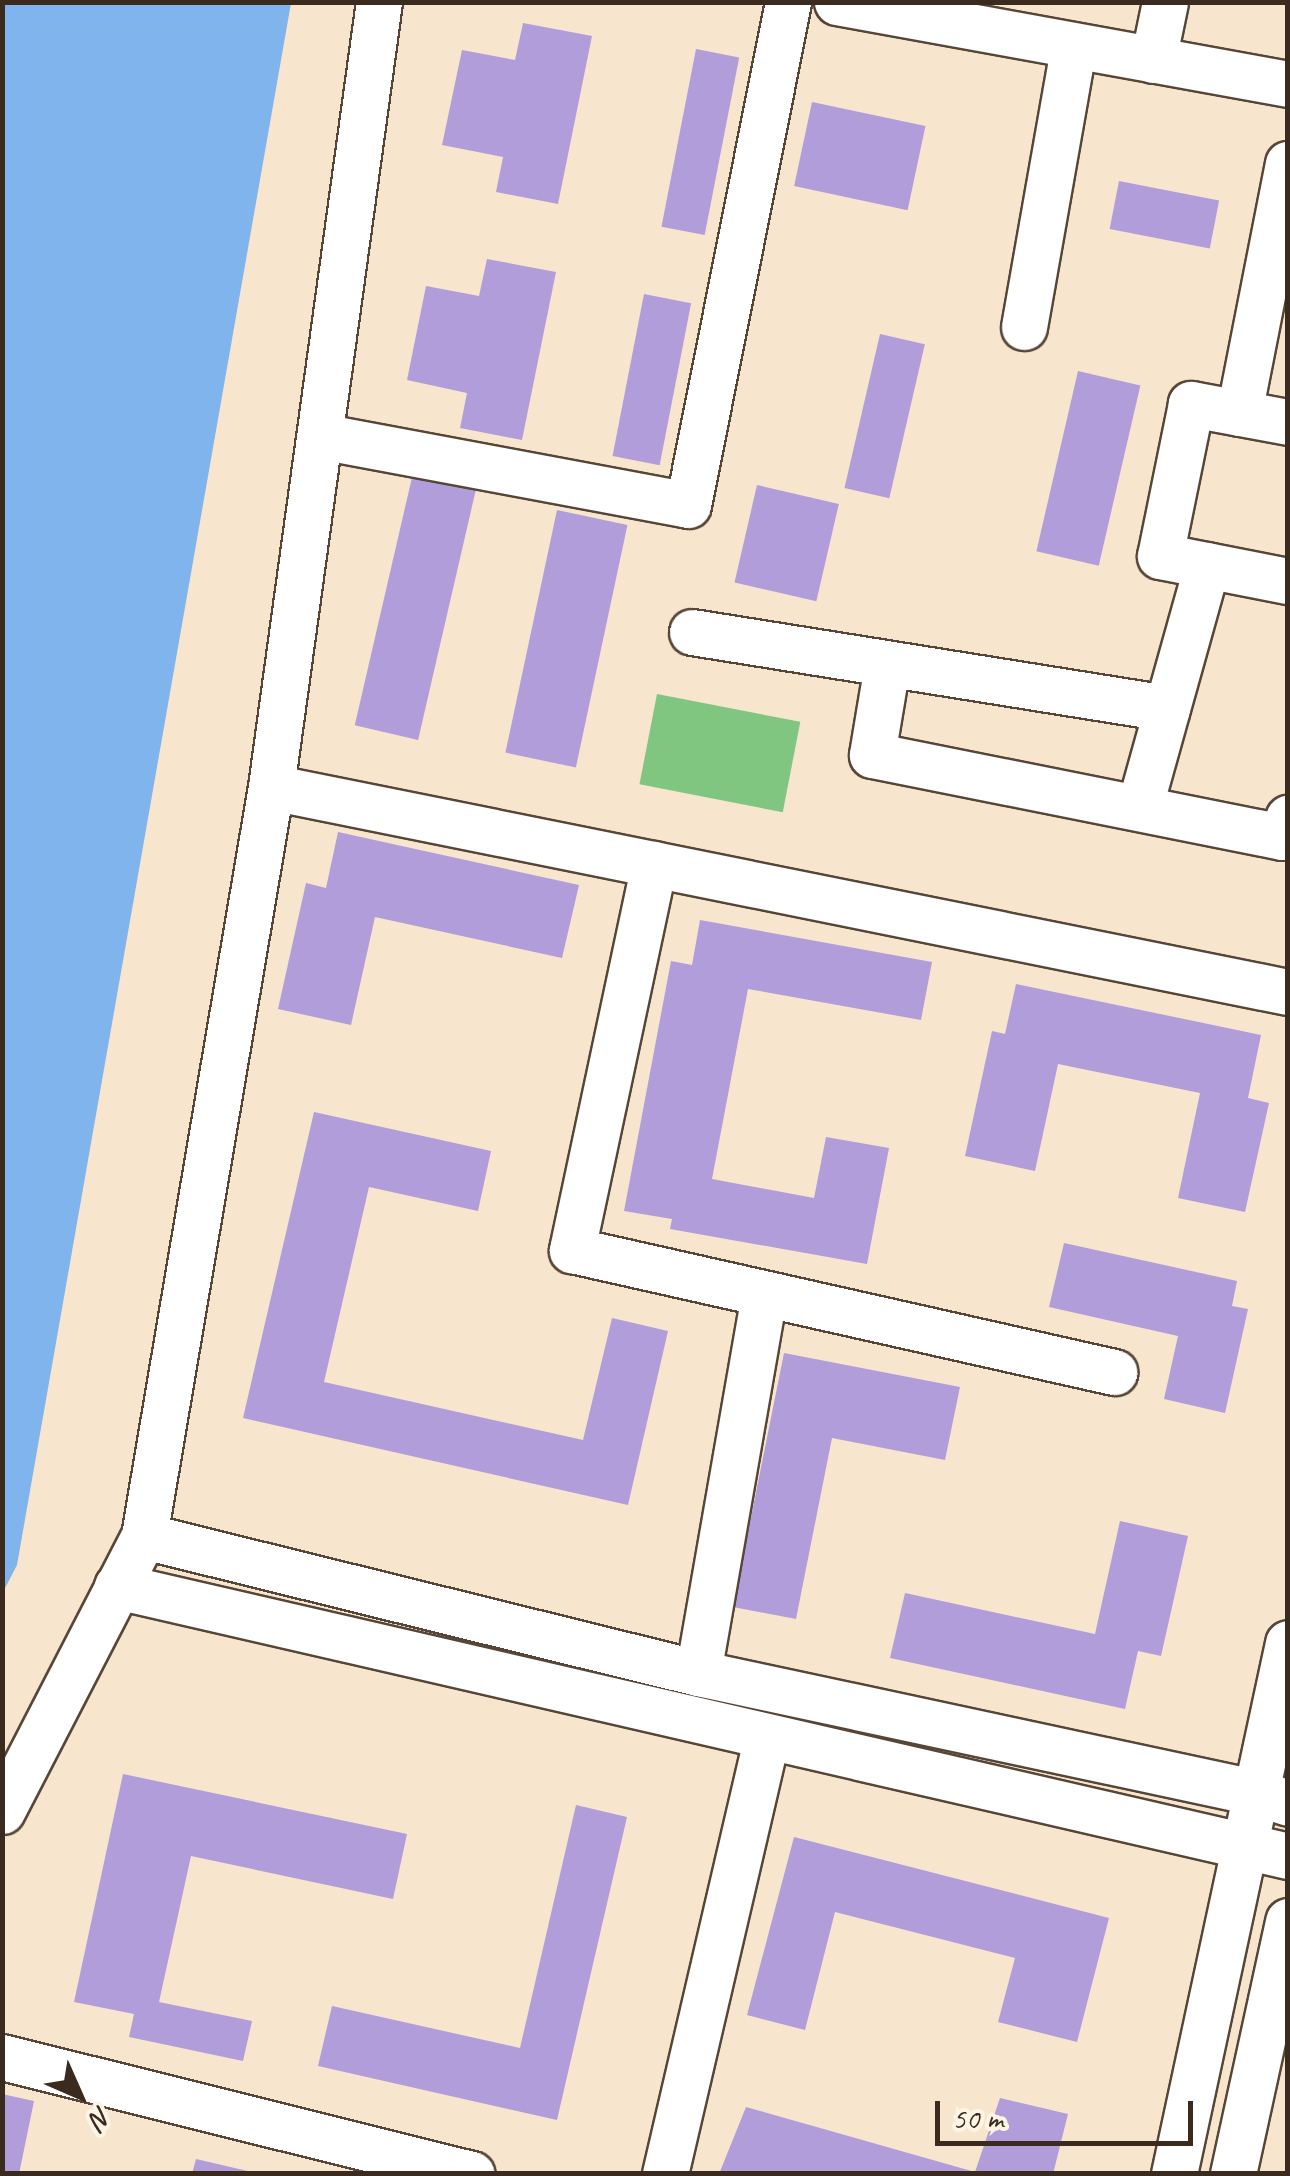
<!DOCTYPE html>
<style>
body{margin:0}
#map{position:relative;width:1290px;height:2176px;overflow:hidden;background:#f7e5cd;font-family:Caveat,sans-serif}
div>[style]{position:absolute}
.green>*{inset:0;background:#80c681;transform-origin:0 0}
.water>*{inset:0;background:#7fb4ed}
.building>*{inset:0;background:#b19dda;transform-origin:0 0}
.roads{filter:drop-shadow(2px 0 #574638) drop-shadow(-2px 0 #574638) drop-shadow(0 2px #574638) drop-shadow(0 -2px #574638)}
.minor>*{height:45px;margin:-22.5px;padding:0 22.5px;transform-origin:22.5px;border-radius:22.5px;background:#fff}
span{translate:-50% -50%;white-space:nowrap;text-align:center;line-height:1.15;-webkit-text-stroke:9px #fcf5e5;paint-order:stroke}
.frame{position:absolute;inset:0;border:5px solid #3b2a1e;pointer-events:none}
.north{position:absolute;left:30px;top:2046px;width:100px;height:100px;-webkit-text-stroke:8px #fcf5e5;paint-order:stroke;rotate:135deg;font-size:28px;font-weight:700;line-height:40px;text-align:center;color:#3b2a1e}
.north::after{content:'';display:block;margin:auto;width:35px;height:45px;background:#3b2a1e;clip-path:polygon(50% 0,100% 100%,50% 72%,0 100%)}
.scale{position:absolute;left:935px;top:2101px;width:258px;height:45px;box-sizing:border-box;border:5px solid #3b2a1e;border-top:0;padding-left:12px;font-size:30px;line-height:35px;white-space:nowrap;color:#3b2a1e;-webkit-text-stroke:8px #fcf5e5;paint-order:stroke}
</style>
<div id="map">
<div class="green">
<i style="left:657px;top:694px;width:146px;height:92px;rotate:11deg"></i>
</div>
<div class="water">
<i style="clip-path:polygon(3px 2px,291px 3px,17px 1565px,3px 1592px)"></i>
</div>
<div class="building">
<i style="clip-path:polygon(523px 23px,592px 36px,558px 204px,496px 192px,503px 157px,442px 145px,462px 50px,515px 60px)"></i>
<i style="left:696px;top:49px;width:44px;height:181px;rotate:11deg"></i>
<i style="left:812px;top:102px;width:116px;height:86px;rotate:12deg"></i>
<i style="left:1119px;top:181px;width:102px;height:49px;rotate:11deg"></i>
<i style="clip-path:polygon(487px 259px,556px 272px,522px 440px,460px 428px,467px 393px,407px 380px,426px 286px,479px 296px)"></i>
<i style="left:644px;top:294px;width:48px;height:165px;rotate:11deg"></i>
<i style="left:880px;top:334px;width:46px;height:158px;rotate:13deg"></i>
<i style="left:1078px;top:371px;width:64px;height:185px;rotate:13deg"></i>
<i style="left:413px;top:473px;width:65px;height:259px;rotate:13deg"></i>
<i style="left:757px;top:485px;width:84px;height:100px;rotate:13deg"></i>
<i style="left:557px;top:510px;width:72px;height:248px;rotate:12deg"></i>
<i style="clip-path:polygon(338px 832px,579px 885px,562px 958px,375px 917px,351px 1025px,278px 1009px,306px 883px,326px 888px)"></i>
<i style="clip-path:polygon(700px 920px,932px 962px,921px 1020px,748px 989px,712px 1179px,814px 1198px,826px 1137px,889px 1148px,867px 1264px,670px 1229px,672px 1219px,624px 1211px,671px 961px,692px 965px)"></i>
<i style="clip-path:polygon(1016px 984px,1261px 1035px,1248px 1098px,1269px 1103px,1245px 1212px,1178px 1198px,1200px 1093px,1058px 1064px,1035px 1171px,965px 1156px,992px 1031px,1005px 1034px)"></i>
<i style="clip-path:polygon(314px 1112px,491px 1151px,478px 1211px,369px 1187px,324px 1382px,583px 1440px,612px 1318px,668px 1331px,628px 1505px,243px 1418px)"></i>
<i style="clip-path:polygon(1064px 1243px,1237px 1281px,1232px 1306px,1248px 1309px,1225px 1413px,1164px 1399px,1178px 1336px,1049px 1307px)"></i>
<i style="clip-path:polygon(784px 1353px,960px 1387px,945px 1460px,832px 1438px,796px 1619px,733px 1607px)"></i>
<i style="clip-path:polygon(1120px 1521px,1188px 1536px,1161px 1656px,1138px 1651px,1125px 1709px,890px 1658px,905px 1593px,1095px 1634px)"></i>
<i style="clip-path:polygon(123px 1774px,407px 1834px,393px 1899px,191px 1856px,159px 2002px,252px 2021px,243px 2061px,129px 2037px,134px 2014px,74px 2002px)"></i>
<i style="clip-path:polygon(576px 1805px,627px 1817px,557px 2120px,318px 2066px,332px 2006px,520px 2048px)"></i>
<i style="clip-path:polygon(794px 1837px,1109px 1918px,1077px 2042px,998px 2022px,1015px 1958px,835px 1912px,805px 2030px,747px 2015px)"></i>
<i style="clip-path:polygon(2px 2094px,34px 2101px,19px 2174px,2px 2174px)"></i>
<i style="clip-path:polygon(1000px 2098px,1068px 2114px,1053px 2174px,719px 2174px,746px 2107px,975px 2172px)"></i>
<i style="clip-path:polygon(196px 2159px,252px 2172px,252px 2174px,192px 2174px)"></i>
</div>
<div class="roads">
<div class="minor">
<i style="left:837px;top:2px;width:458px;rotate:10.3deg"></i>
<i style="left:1153px;top:60px;width:59px;rotate:-78.3deg"></i>
<i style="left:1024px;top:327px;width:283px;rotate:-80deg"></i>
<i style="left:1239px;top:413px;width:254px;rotate:-78.9deg"></i>
<i style="left:1288px;top:422px;width:99px;rotate:-169.5deg"></i>
<i style="left:1191px;top:404px;width:155px;rotate:101.5deg"></i>
<i style="left:1160px;top:556px;width:130px;rotate:11.1deg"></i>
<i style="left:320px;top:436px;width:374px;rotate:10.6deg"></i>
<i style="left:688px;top:505px;width:513px;rotate:-78.76deg"></i>
<i style="left:692px;top:632px;width:481px;rotate:9.1deg"></i>
<i style="left:887px;top:665px;width:91px;rotate:99.5deg"></i>
<i style="left:872px;top:755px;width:419px;rotate:11.3deg"></i>
<i style="left:1283px;top:837px;width:20px;rotate:-75deg"></i>
<i style="left:271px;top:787px;width:1037px;rotate:11.4deg"></i>
<i style="left:1140px;top:805px;width:249px;rotate:-74.4deg"></i>
<i style="left:654px;top:864px;width:395px;rotate:102deg"></i>
<i style="left:572px;top:1250px;width:556px;rotate:12.69deg"></i>
<i style="left:144px;top:1536px;width:571px;rotate:13.89deg"></i>
<i style="left:698px;top:1673px;width:573px;rotate:12.09deg"></i>
<i style="left:1258px;top:1793px;width:32px;rotate:18deg"></i>
<i style="left:117px;top:1586px;width:1202px;rotate:12.98deg"></i>
<i style="left:698px;top:1673px;width:384px;rotate:-80.1deg"></i>
<i style="left:2px;top:1811px;width:309px;rotate:-62.7deg"></i>
<i style="left:144px;top:1536px;width:760px;rotate:-80.38deg"></i>
<i style="left:271px;top:787px;width:792px;rotate:-82.17deg"></i>
<i style="left:2px;top:2057px;width:484px;rotate:14deg"></i>
<i style="left:665px;top:2174px;width:449px;rotate:-76.9deg"></i>
<i style="left:1174px;top:2174px;width:543px;rotate:-77.88deg"></i>
<i style="left:1233px;top:2174px;width:259px;rotate:-77.7deg"></i>
</div>
</div>
<div class="frame"></div>
<div class="north">N</div>
<div class="scale">50 m</div>
</div>
